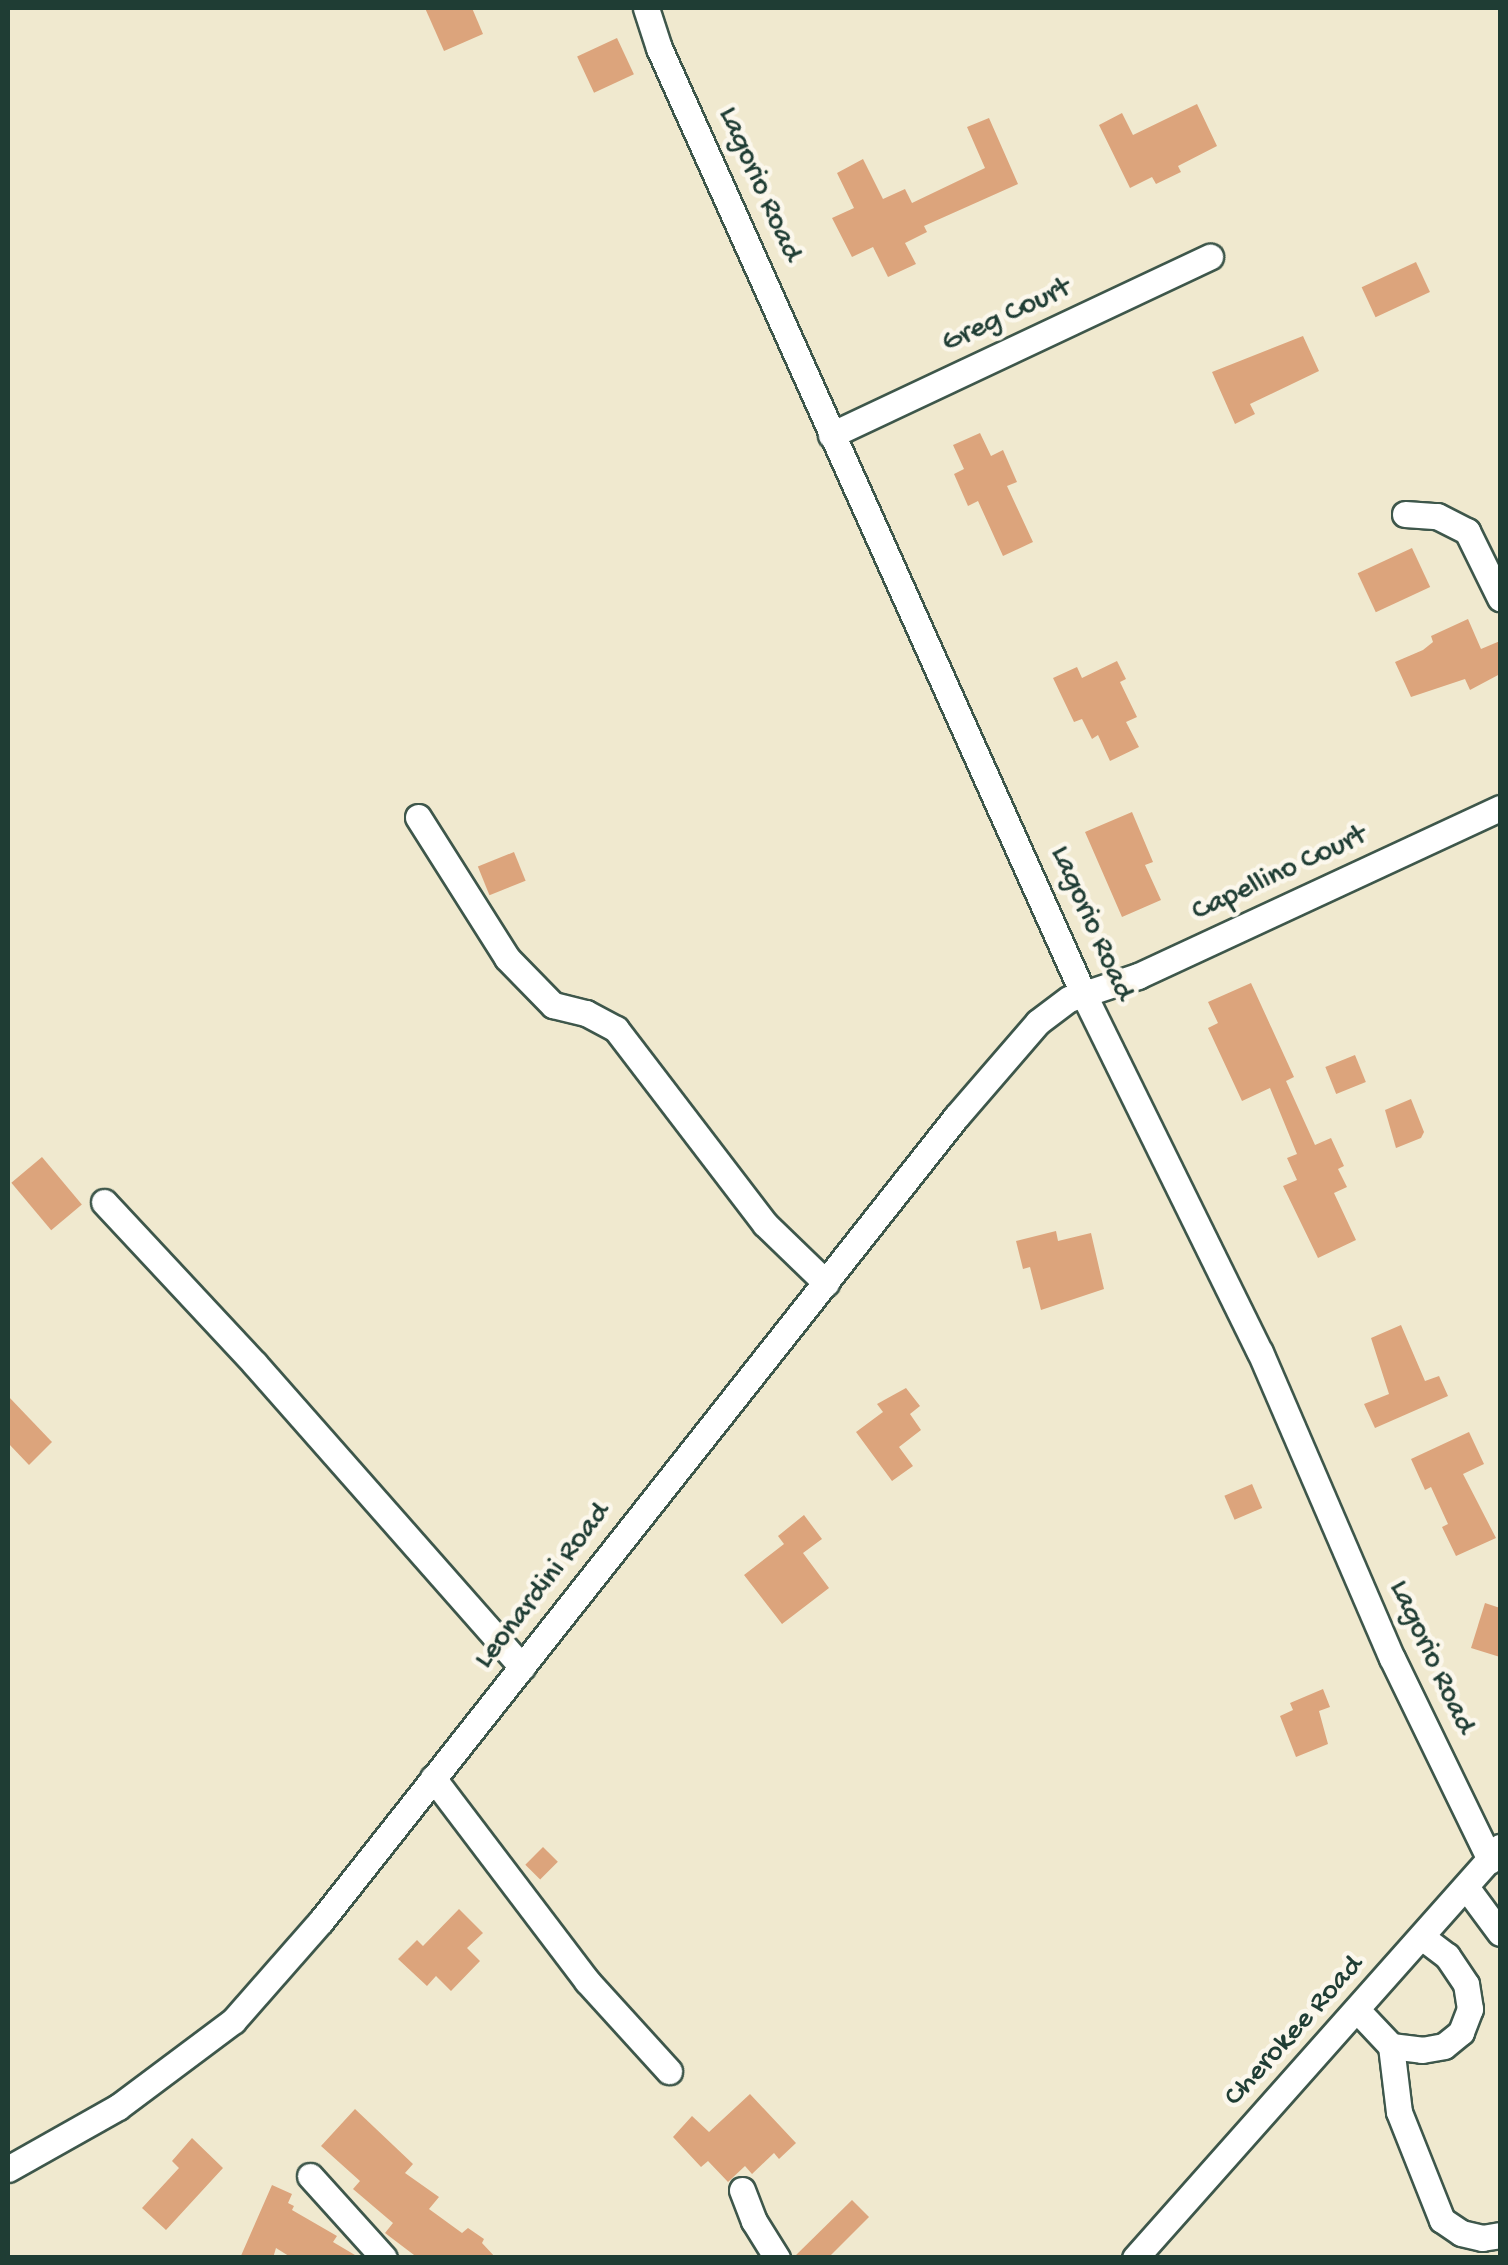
<!DOCTYPE html>
<style>
body{margin:0}
#map{position:relative;width:1508px;height:2265px;overflow:hidden;background:#f0e9cf;font-family:"Gochi Hand",sans-serif}
div>[style]{position:absolute}
.building>*{inset:0;background:#dca47c;transform-origin:0 0}
.roads{filter:drop-shadow(2px 0 #3e574b) drop-shadow(-2px 0 #3e574b) drop-shadow(0 2px #3e574b) drop-shadow(0 -2px #3e574b)}
.minor>*{height:25px;margin:-12.5px;padding:0 12.5px;transform-origin:12.5px;border-radius:12.5px;background:#fff}
span{translate:-50% -50%;white-space:nowrap;text-align:center;line-height:1.15;-webkit-text-stroke:9px #fbf7ec;paint-order:stroke}
.street-label{font-size:30px;color:#1f3d34}
.frame{position:absolute;inset:0;border:10px solid #1f3d34;pointer-events:none}
</style>
<div id="map">
<div class="building">
<i style="clip-path:polygon(425px 8px,472px 8px,483px 34px,444px 51px)"></i>
<i style="left:617px;top:38px;width:40px;height:44px;rotate:65deg"></i>
<i style="clip-path:polygon(1197px 104px,1217px 146px,1178px 166px,1181px 172px,1156px 184px,1152px 177px,1130px 188px,1099px 125px,1122px 113px,1133px 135px)"></i>
<i style="clip-path:polygon(989px 118px,1018px 184px,924px 226px,927px 232px,905px 243px,916px 264px,888px 277px,873px 247px,852px 257px,832px 218px,854px 208px,837px 173px,863px 159px,883px 199px,905px 189px,912px 203px,985px 168px,967px 127px)"></i>
<i style="left:1416px;top:262px;width:33px;height:60px;rotate:65deg"></i>
<i style="clip-path:polygon(1303px 336px,1319px 371px,1250px 404px,1255px 414px,1235px 424px,1212px 372px)"></i>
<i style="clip-path:polygon(980px 433px,991px 456px,1003px 450px,1017px 482px,1007px 486px,1033px 542px,1003px 556px,978px 501px,968px 506px,954px 474px,964px 469px,953px 445px)"></i>
<i style="left:1412px;top:548px;width:43px;height:60px;rotate:65deg"></i>
<i style="clip-path:polygon(1468px 619px,1481px 649px,1500px 641px,1500px 674px,1470px 690px,1465px 679px,1411px 697px,1395px 662px,1423px 650px,1433px 642px,1431px 636px)"></i>
<i style="clip-path:polygon(1117px 661px,1126px 679px,1120px 682px,1137px 717px,1126px 722px,1139px 747px,1110px 761px,1098px 735px,1092px 739px,1082px 719px,1074px 722px,1053px 678px,1077px 667px,1082px 678px)"></i>
<i style="clip-path:polygon(1132px 812px,1153px 862px,1145px 865px,1161px 900px,1122px 917px,1085px 832px)"></i>
<i style="left:514px;top:852px;width:31px;height:39px;rotate:68deg"></i>
<i style="clip-path:polygon(1251px 983px,1294px 1077px,1286px 1081px,1315px 1145px,1331px 1138px,1344px 1166px,1338px 1169px,1347px 1187px,1334px 1193px,1356px 1240px,1318px 1258px,1283px 1186px,1297px 1180px,1287px 1158px,1297px 1154px,1270px 1088px,1242px 1101px,1208px 1028px,1218px 1023px,1208px 1002px)"></i>
<i style="left:1355px;top:1055px;width:29px;height:32px;rotate:68deg"></i>
<i style="clip-path:polygon(1411px 1099px,1424px 1132px,1421px 1138px,1396px 1148px,1385px 1110px)"></i>
<i style="left:42px;top:1157px;width:62px;height:40px;rotate:50deg"></i>
<i style="clip-path:polygon(1056px 1231px,1058px 1241px,1091px 1233px,1104px 1289px,1041px 1310px,1030px 1267px,1023px 1269px,1016px 1241px)"></i>
<i style="clip-path:polygon(1401px 1325px,1425px 1381px,1439px 1376px,1448px 1396px,1375px 1428px,1364px 1404px,1389px 1394px,1371px 1338px)"></i>
<i style="clip-path:polygon(906px 1388px,920px 1406px,910px 1414px,921px 1430px,899px 1447px,913px 1466px,892px 1481px,856px 1432px,883px 1412px,877px 1404px)"></i>
<i style="clip-path:polygon(8px 1396px,52px 1442px,29px 1465px,8px 1443px)"></i>
<i style="clip-path:polygon(1469px 1432px,1484px 1464px,1463px 1474px,1496px 1538px,1456px 1556px,1442px 1527px,1448px 1524px,1431px 1487px,1425px 1490px,1411px 1459px)"></i>
<i style="left:1252px;top:1484px;width:26px;height:30px;rotate:67deg"></i>
<i style="clip-path:polygon(804px 1515px,822px 1539px,803px 1553px,829px 1588px,782px 1624px,744px 1575px,784px 1544px,778px 1536px)"></i>
<i style="clip-path:polygon(1485px 1603px,1500px 1608px,1500px 1657px,1471px 1648px)"></i>
<i style="clip-path:polygon(1323px 1689px,1330px 1707px,1319px 1711px,1328px 1744px,1296px 1757px,1280px 1716px,1293px 1710px,1290px 1703px)"></i>
<i style="left:543px;top:1847px;width:21px;height:25px;rotate:45deg"></i>
<i style="clip-path:polygon(459px 1909px,483px 1933px,467px 1948px,480px 1961px,451px 1991px,436px 1976px,427px 1986px,398px 1959px,417px 1940px,423px 1946px)"></i>
<i style="clip-path:polygon(750px 2094px,796px 2143px,779px 2159px,774px 2153px,752px 2174px,745px 2166px,728px 2182px,708px 2161px,701px 2167px,673px 2137px,692px 2116px,709px 2132px)"></i>
<i style="clip-path:polygon(355px 2109px,413px 2164px,405px 2173px,439px 2197px,429px 2209px,462px 2233px,468px 2228px,484px 2239px,482px 2243px,496px 2258px,418px 2258px,385px 2233px,393px 2223px,353px 2189px,360px 2181px,321px 2146px)"></i>
<i style="clip-path:polygon(192px 2138px,223px 2168px,166px 2230px,142px 2208px,179px 2168px,172px 2161px)"></i>
<i style="clip-path:polygon(272px 2185px,292px 2194px,288px 2203px,294px 2206px,292px 2210px,337px 2236px,333px 2242px,360px 2258px,292px 2258px,276px 2248px,273px 2258px,240px 2258px)"></i>
<i style="clip-path:polygon(852px 2200px,869px 2217px,828px 2258px,793px 2258px)"></i>
</div>
<div class="roads">
<div class="minor">
<i style="left:646px;top:8px;width:42px;rotate:72deg"></i>
<i style="left:659px;top:48px;width:1036px;rotate:65.84deg"></i>
<i style="left:1083px;top:993px;width:400px;rotate:63.8deg"></i>
<i style="left:1260px;top:1352px;width:333px;rotate:66.7deg"></i>
<i style="left:1392px;top:1658px;width:225px;rotate:64.1deg"></i>
<i style="left:831px;top:435px;width:419px;rotate:-25.2deg"></i>
<i style="left:1405px;top:514px;width:32px;rotate:4deg"></i>
<i style="left:1437px;top:516px;width:34px;rotate:27deg"></i>
<i style="left:1467px;top:531px;width:75px;rotate:63.8deg"></i>
<i style="left:418px;top:817px;width:167px;rotate:57.7deg"></i>
<i style="left:507px;top:958px;width:66px;rotate:45.6deg"></i>
<i style="left:553px;top:1005px;width:34px;rotate:14deg"></i>
<i style="left:586px;top:1013px;width:34px;rotate:28deg"></i>
<i style="left:616px;top:1029px;width:245px;rotate:52.6deg"></i>
<i style="left:765px;top:1224px;width:85px;rotate:44deg"></i>
<i style="left:104px;top:1202px;width:221px;rotate:47deg"></i>
<i style="left:255px;top:1364px;width:404px;rotate:48.6deg"></i>
<i style="left:433px;top:1778px;width:255px;rotate:52.8deg"></i>
<i style="left:587px;top:1981px;width:122px;rotate:47.7deg"></i>
<i style="left:1466px;top:1887px;width:57px;rotate:53.5deg"></i>
<i style="left:1358px;top:2011px;width:48px;rotate:46.7deg"></i>
<i style="left:1391px;top:2046px;width:66px;rotate:83.1deg"></i>
<i style="left:1399px;top:2112px;width:116px;rotate:68.3deg"></i>
<i style="left:1442px;top:2220px;width:23px;rotate:34deg"></i>
<i style="left:1461px;top:2233px;width:22px;rotate:13deg"></i>
<i style="left:1482px;top:2238px;width:18px;rotate:-9deg"></i>
<i style="left:1391px;top:2046px;width:31px;rotate:7deg"></i>
<i style="left:1422px;top:2050px;width:22px;rotate:-10deg"></i>
<i style="left:1444px;top:2046px;width:22px;rotate:-39deg"></i>
<i style="left:1461px;top:2032px;width:25px;rotate:-69deg"></i>
<i style="left:1470px;top:2009px;width:25px;rotate:-99deg"></i>
<i style="left:1466px;top:1984px;width:34px;rotate:-124deg"></i>
<i style="left:1447px;top:1956px;width:31px;rotate:-143deg"></i>
<i style="left:8px;top:2169px;width:126px;rotate:-29.4deg"></i>
<i style="left:118px;top:2107px;width:144px;rotate:-36.8deg"></i>
<i style="left:233px;top:2021px;width:133px;rotate:-48.7deg"></i>
<i style="left:321px;top:1921px;width:1025px;rotate:-51.7deg"></i>
<i style="left:956px;top:1117px;width:125px;rotate:-49.2deg"></i>
<i style="left:1038px;top:1022px;width:39px;rotate:-37deg"></i>
<i style="left:1069px;top:999px;width:73px;rotate:-18.4deg"></i>
<i style="left:1138px;top:976px;width:399px;rotate:-24.9deg"></i>
<i style="left:310px;top:2176px;width:110px;rotate:47.9deg"></i>
<i style="left:742px;top:2190px;width:33px;rotate:69deg"></i>
<i style="left:754px;top:2221px;width:44px;rotate:58.1deg"></i>
<i style="left:1135px;top:2258px;width:550px;rotate:-48.39deg"></i>
</div>
</div>
<div class="street-label">
<span style="left:758px;top:185px;rotate:66deg">Lagorio Road</span>
<span style="left:1007px;top:317px;rotate:-25deg">Greg Court</span>
<span style="left:1280px;top:875px;rotate:-25deg">Capellino Court</span>
<span style="left:1090px;top:924px;rotate:66deg">Lagorio Road</span>
<span style="left:544px;top:1587px;rotate:-52deg">Leonardini Road</span>
<span style="left:1430px;top:1658px;rotate:65deg">Lagorio Road</span>
<span style="left:1295px;top:2032px;rotate:-48deg">Cherokee Road</span>
</div>
<div class="frame"></div>
</div>
